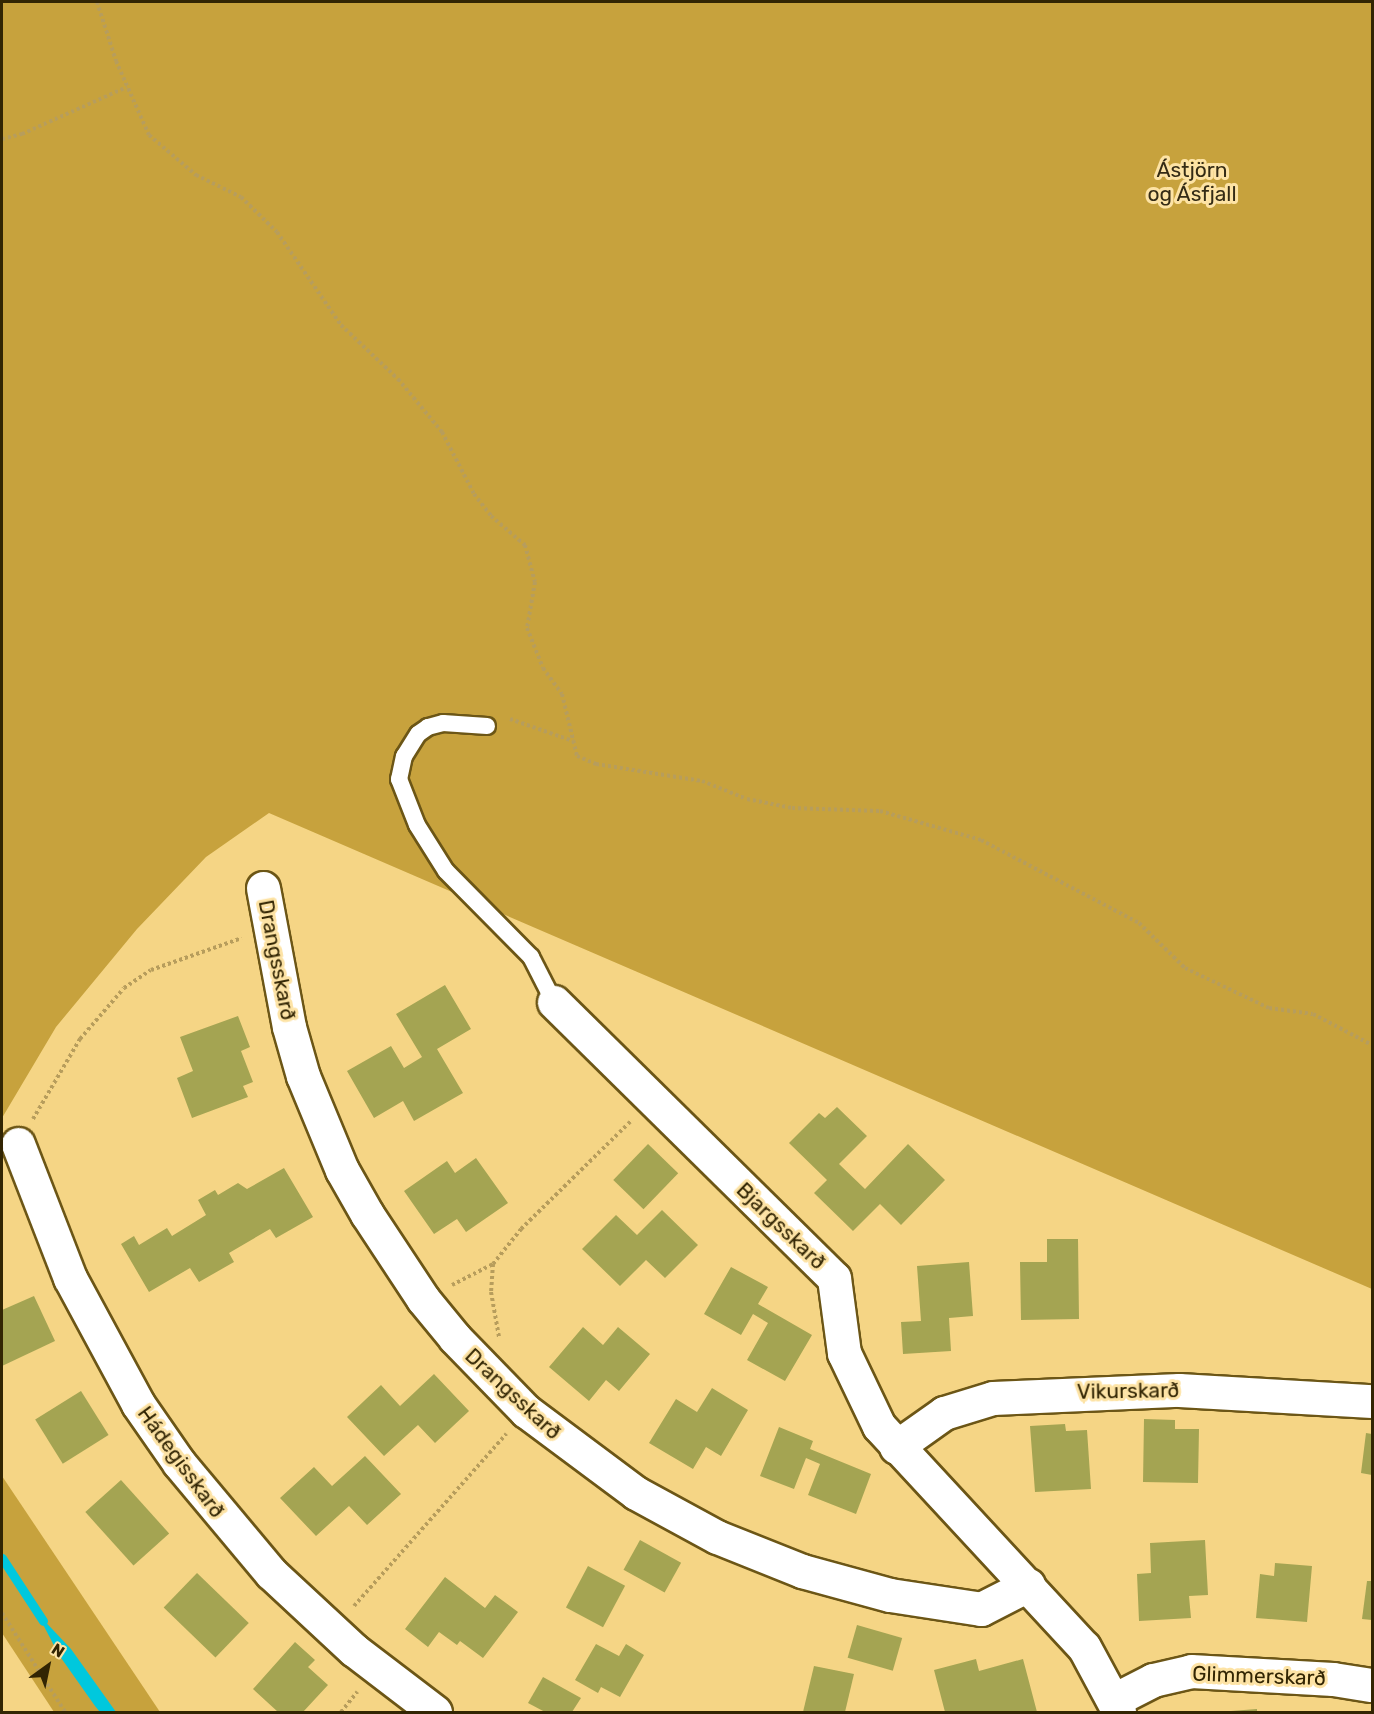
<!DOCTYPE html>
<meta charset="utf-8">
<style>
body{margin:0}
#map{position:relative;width:1374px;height:1714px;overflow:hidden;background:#f5d585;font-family:Rubik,sans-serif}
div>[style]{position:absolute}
.green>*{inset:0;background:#c7a23d}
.water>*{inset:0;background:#00c8dd}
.stream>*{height:9px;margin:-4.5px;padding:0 4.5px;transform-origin:4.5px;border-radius:4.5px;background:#00c8dd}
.building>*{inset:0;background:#a4a452;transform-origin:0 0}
.path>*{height:4px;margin-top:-2px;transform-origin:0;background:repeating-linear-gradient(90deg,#b79d5c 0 3px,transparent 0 6px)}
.roads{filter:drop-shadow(2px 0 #6c5616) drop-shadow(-2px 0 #6c5616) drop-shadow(0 2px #6c5616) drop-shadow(0 -2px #6c5616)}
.lane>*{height:16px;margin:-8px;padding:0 8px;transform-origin:8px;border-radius:8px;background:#fff}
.street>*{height:33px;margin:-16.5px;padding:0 16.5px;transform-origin:16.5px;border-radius:16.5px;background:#fff}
span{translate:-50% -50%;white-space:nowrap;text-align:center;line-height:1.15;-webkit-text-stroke:6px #fde3a5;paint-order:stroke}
.park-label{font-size:21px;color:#342b15}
.street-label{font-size:21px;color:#322503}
.frame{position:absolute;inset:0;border:3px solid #322503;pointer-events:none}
.north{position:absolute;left:18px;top:1636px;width:60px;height:60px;-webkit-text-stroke:4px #fde3a5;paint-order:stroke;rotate:33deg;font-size:16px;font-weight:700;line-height:24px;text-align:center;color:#322503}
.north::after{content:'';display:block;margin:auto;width:21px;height:27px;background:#322503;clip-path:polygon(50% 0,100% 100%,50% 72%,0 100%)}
</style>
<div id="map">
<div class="green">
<i style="clip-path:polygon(2px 2px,1372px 2px,1372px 1289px,269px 813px,206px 857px,137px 929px,56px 1027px,2px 1118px)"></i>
<i style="clip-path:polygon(2px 1476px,160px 1712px,54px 1712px,2px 1633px)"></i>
</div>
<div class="water">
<i style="clip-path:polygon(37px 1613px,71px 1649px,116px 1712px,100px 1712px,95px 1706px,59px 1655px)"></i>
</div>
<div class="stream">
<i style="left:2px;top:1558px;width:75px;rotate:56.9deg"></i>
</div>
<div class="building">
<i style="clip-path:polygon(445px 985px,471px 1029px,437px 1049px,463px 1093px,414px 1121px,403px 1101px,374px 1118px,347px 1071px,391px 1046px,404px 1068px,422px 1057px,396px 1014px)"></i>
<i style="clip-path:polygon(238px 1016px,250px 1047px,241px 1051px,253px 1082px,243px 1086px,248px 1097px,192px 1118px,177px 1078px,193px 1071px,180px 1037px)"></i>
<i style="clip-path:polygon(837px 1107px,867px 1136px,839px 1164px,865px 1189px,908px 1144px,945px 1180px,901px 1225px,880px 1204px,853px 1231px,814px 1193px,827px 1180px,789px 1143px,819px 1113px,825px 1118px)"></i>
<i style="left:648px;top:1144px;width:42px;height:50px;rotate:44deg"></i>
<i style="clip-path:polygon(476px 1158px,508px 1203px,466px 1232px,457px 1219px,434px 1234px,404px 1191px,447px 1161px,455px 1173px)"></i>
<i style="clip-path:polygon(284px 1168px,313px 1217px,276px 1238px,270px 1229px,229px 1253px,234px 1262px,199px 1282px,190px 1268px,149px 1292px,121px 1244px,134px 1236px,139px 1245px,167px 1228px,172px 1236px,206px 1215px,198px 1200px,215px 1190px,218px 1195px,238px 1183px,247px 1189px)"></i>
<i style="clip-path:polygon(662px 1210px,698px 1245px,665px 1278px,646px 1260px,620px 1286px,582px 1249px,616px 1215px,637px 1235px)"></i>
<i style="clip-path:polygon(1047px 1239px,1078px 1239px,1079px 1319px,1021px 1320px,1020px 1262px,1047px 1262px)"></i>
<i style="clip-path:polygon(969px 1262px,973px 1316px,949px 1318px,951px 1351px,903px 1354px,901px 1322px,921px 1321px,917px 1266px)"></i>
<i style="clip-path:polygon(731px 1267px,768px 1287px,758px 1304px,812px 1335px,785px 1381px,747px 1360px,768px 1323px,753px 1314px,741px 1335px,704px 1314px)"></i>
<i style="clip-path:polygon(34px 1296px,55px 1341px,2px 1366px,2px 1310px)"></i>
<i style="clip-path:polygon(583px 1327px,603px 1345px,618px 1327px,650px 1354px,619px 1391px,606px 1380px,589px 1401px,549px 1367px)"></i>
<i style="clip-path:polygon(434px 1374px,469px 1411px,435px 1443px,418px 1425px,384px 1456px,347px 1417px,381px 1385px,400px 1406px)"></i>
<i style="clip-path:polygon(712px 1388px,748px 1410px,721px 1456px,706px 1447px,693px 1469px,649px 1443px,676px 1399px,697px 1412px)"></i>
<i style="left:81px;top:1391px;width:52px;height:54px;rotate:58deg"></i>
<i style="clip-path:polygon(1144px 1419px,1175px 1420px,1175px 1429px,1199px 1429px,1198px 1483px,1143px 1482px)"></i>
<i style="clip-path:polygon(1065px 1424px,1066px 1431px,1087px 1430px,1091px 1489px,1035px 1492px,1030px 1426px)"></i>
<i style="clip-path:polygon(779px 1427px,813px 1441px,810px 1449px,871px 1474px,856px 1514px,808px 1495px,820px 1464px,806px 1458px,794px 1489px,760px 1476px)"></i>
<i style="clip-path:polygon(1366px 1433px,1372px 1434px,1372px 1475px,1361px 1473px)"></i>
<i style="clip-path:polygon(365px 1456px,401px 1494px,367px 1525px,349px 1506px,316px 1536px,280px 1498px,314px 1467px,332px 1486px)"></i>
<i style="left:121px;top:1480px;width:72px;height:48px;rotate:48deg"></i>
<i style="left:640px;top:1540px;width:47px;height:34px;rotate:29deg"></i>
<i style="clip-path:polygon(1205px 1540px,1208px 1595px,1189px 1596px,1191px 1618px,1139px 1621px,1137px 1574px,1151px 1573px,1150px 1543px)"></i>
<i style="clip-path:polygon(1275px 1563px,1312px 1566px,1307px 1622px,1256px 1618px,1260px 1574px,1274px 1576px)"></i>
<i style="left:588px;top:1566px;width:42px;height:47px;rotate:28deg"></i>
<i style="left:197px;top:1573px;width:72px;height:48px;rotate:44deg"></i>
<i style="clip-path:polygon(445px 1577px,485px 1608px,495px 1595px,518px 1612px,483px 1658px,460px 1641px,457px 1645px,439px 1632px,428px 1647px,405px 1629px)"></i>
<i style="clip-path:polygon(1367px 1581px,1372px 1581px,1372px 1620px,1362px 1619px)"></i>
<i style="left:857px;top:1625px;width:47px;height:34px;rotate:16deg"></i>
<i style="clip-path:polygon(295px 1642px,315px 1660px,308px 1667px,328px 1685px,303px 1712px,278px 1712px,253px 1689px)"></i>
<i style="clip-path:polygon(596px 1644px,619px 1656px,626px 1644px,644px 1655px,620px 1697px,601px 1687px,598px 1693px,575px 1680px)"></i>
<i style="clip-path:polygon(976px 1659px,979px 1671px,1023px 1659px,1037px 1712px,945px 1712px,934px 1670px)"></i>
<i style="clip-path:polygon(814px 1666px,854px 1674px,845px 1712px,803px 1712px)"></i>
<i style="clip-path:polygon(543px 1677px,581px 1698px,572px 1712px,545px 1712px,528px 1703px)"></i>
<i style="clip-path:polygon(1257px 1709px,1257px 1712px,1231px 1712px,1231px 1711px)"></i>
</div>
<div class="path">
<i style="left:97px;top:2px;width:62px;rotate:72.1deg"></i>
<i style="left:116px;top:61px;width:81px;rotate:66deg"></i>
<i style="left:149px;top:135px;width:62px;rotate:40.4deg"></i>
<i style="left:196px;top:175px;width:50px;rotate:26.1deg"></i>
<i style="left:241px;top:197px;width:50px;rotate:44.2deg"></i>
<i style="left:277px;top:232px;width:113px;rotate:55.5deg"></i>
<i style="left:341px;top:325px;width:79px;rotate:43.5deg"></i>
<i style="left:398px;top:379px;width:69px;rotate:50.3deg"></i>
<i style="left:442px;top:432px;width:70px;rotate:62.7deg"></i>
<i style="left:474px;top:494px;width:28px;rotate:52deg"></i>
<i style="left:491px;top:516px;width:45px;rotate:40.5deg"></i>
<i style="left:525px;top:545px;width:38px;rotate:75deg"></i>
<i style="left:535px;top:582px;width:47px;rotate:99.9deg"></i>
<i style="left:527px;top:628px;width:43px;rotate:68.2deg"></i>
<i style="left:543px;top:668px;width:32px;rotate:54deg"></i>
<i style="left:562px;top:694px;width:64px;rotate:76.4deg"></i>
<i style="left:577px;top:756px;width:21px;rotate:23deg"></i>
<i style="left:596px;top:764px;width:107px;rotate:9.1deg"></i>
<i style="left:702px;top:781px;width:48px;rotate:21.8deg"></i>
<i style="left:747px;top:799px;width:46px;rotate:11.3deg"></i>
<i style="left:792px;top:808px;width:88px;rotate:2deg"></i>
<i style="left:880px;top:811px;width:105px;rotate:16deg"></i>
<i style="left:981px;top:840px;width:178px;rotate:27.7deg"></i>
<i style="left:1139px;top:923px;width:64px;rotate:44.4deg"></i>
<i style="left:1185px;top:968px;width:93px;rotate:25.5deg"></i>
<i style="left:1269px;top:1008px;width:44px;rotate:7.8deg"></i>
<i style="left:1313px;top:1014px;width:67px;rotate:27.7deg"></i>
<i style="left:2px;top:139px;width:21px;rotate:-14deg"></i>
<i style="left:22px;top:134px;width:115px;rotate:-24.1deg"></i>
<i style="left:510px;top:719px;width:67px;rotate:19.2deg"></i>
<i style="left:33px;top:1119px;width:93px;rotate:-59.6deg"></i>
<i style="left:80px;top:1039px;width:67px;rotate:-49.2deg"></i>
<i style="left:124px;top:988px;width:32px;rotate:-34deg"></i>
<i style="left:151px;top:970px;width:96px;rotate:-19.4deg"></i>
<i style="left:493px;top:1264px;width:28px;rotate:94deg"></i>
<i style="left:491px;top:1292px;width:46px;rotate:79.9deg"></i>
<i style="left:452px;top:1285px;width:46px;rotate:-27.1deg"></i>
<i style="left:493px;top:1264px;width:45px;rotate:-51.3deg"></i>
<i style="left:521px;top:1229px;width:154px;rotate:-44.5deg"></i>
<i style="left:354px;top:1606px;width:230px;rotate:-48.5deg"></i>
<i style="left:2px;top:1613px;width:117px;rotate:57.5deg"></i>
<i style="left:341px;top:1712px;width:26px;rotate:-51deg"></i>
</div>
<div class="roads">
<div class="lane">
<i style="left:487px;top:726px;width:44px;rotate:-176.1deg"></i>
<i style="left:443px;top:723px;width:16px;rotate:165deg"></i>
<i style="left:428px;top:727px;width:12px;rotate:145deg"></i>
<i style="left:418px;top:734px;width:26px;rotate:122deg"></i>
<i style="left:404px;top:756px;width:24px;rotate:102deg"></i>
<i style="left:399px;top:779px;width:49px;rotate:68.6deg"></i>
<i style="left:417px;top:825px;width:54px;rotate:57.8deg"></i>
<i style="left:446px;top:871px;width:121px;rotate:45.3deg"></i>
<i style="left:531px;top:957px;width:51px;rotate:62.9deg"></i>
</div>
<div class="street">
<i style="left:263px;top:888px;width:141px;rotate:79.4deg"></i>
<i style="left:289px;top:1027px;width:51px;rotate:74.1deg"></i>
<i style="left:303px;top:1076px;width:102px;rotate:67.5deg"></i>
<i style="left:342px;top:1170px;width:51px;rotate:60.4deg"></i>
<i style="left:367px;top:1214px;width:102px;rotate:56.6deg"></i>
<i style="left:423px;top:1299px;width:50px;rotate:50.6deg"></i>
<i style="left:455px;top:1338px;width:102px;rotate:45.8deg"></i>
<i style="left:526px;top:1411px;width:137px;rotate:36.7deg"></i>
<i style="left:636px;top:1493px;width:92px;rotate:28.5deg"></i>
<i style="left:717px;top:1537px;width:92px;rotate:21.8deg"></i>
<i style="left:802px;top:1571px;width:91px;rotate:15.3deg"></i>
<i style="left:890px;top:1595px;width:92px;rotate:8.7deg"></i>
<i style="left:981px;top:1609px;width:53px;rotate:-27.1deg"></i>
<i style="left:554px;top:1002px;width:393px;rotate:44.6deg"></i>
<i style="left:834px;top:1278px;width:76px;rotate:82.4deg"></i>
<i style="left:844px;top:1353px;width:81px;rotate:64.4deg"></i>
<i style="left:879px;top:1426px;width:301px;rotate:47.2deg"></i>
<i style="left:1084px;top:1647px;width:74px;rotate:61.7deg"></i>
<i style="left:18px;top:1144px;width:144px;rotate:68.8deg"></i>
<i style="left:70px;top:1278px;width:143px;rotate:61.6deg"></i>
<i style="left:138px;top:1404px;width:72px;rotate:55.2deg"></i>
<i style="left:179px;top:1463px;width:143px;rotate:50.1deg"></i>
<i style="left:271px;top:1573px;width:113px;rotate:42.9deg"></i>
<i style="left:354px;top:1650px;width:102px;rotate:37.4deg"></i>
<i style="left:896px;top:1447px;width:59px;rotate:-35.3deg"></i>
<i style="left:944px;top:1413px;width:51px;rotate:-17deg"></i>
<i style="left:993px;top:1398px;width:186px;rotate:-2.5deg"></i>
<i style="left:1179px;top:1390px;width:193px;rotate:3.3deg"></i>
<i style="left:1114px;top:1700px;width:44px;rotate:-27.1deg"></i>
<i style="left:1153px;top:1680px;width:39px;rotate:-13deg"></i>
<i style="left:1191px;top:1671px;width:142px;rotate:3.2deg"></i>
<i style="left:1333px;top:1679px;width:39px;rotate:9deg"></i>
</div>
</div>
<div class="park-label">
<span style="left:1192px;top:182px">Ástjörn<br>og Ásfjall</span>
</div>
<div class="street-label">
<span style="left:277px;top:960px;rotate:79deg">Drangsskarð</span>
<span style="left:781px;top:1226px;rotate:44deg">Bjargsskarð</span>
<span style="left:1128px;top:1391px;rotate:-1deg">Vikurskarð</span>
<span style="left:513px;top:1394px;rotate:43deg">Drangsskarð</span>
<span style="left:181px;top:1462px;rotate:54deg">Hádegisskarð</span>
<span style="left:1259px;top:1676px;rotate:2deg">Glimmerskarð</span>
</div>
<div class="frame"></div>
<div class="north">N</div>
</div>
